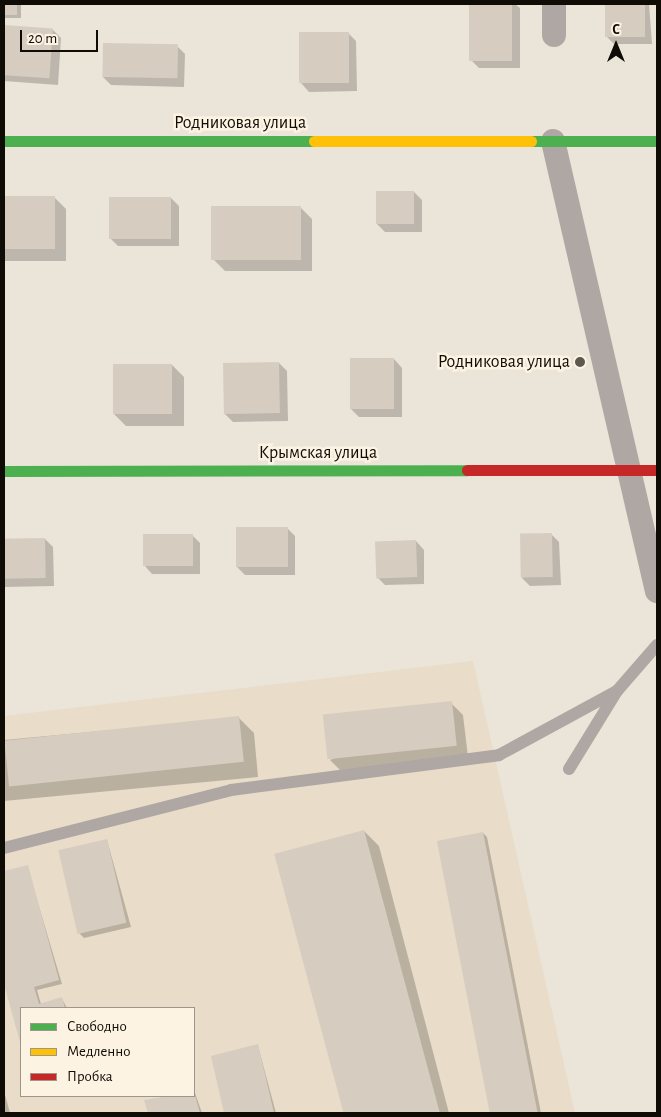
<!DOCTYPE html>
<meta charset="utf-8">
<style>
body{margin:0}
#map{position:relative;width:661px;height:1117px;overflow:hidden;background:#ebe4d9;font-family:"Alegreya Sans",sans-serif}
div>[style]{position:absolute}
.built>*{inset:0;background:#e9dcc9}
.shadow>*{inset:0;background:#0003;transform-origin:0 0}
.building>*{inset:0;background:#d7ccc0;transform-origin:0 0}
.lane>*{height:12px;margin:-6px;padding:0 6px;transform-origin:6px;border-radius:6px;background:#afa7a3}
.street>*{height:24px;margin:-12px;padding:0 12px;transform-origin:12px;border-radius:12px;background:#afa7a3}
.fast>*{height:11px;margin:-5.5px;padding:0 5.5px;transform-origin:5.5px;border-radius:5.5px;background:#4caf50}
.slow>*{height:11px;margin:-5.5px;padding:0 5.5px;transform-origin:5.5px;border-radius:5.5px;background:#ffc107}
.jam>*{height:11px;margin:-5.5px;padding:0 5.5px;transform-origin:5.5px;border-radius:5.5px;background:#c62828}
.dots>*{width:14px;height:14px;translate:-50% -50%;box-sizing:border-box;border:2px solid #fdf3e3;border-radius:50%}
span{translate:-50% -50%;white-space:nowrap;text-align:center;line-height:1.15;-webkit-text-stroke:5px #fdf3e3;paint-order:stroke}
.street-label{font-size:18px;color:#0f0b05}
.poi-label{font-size:18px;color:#0f0b05}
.right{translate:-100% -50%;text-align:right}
.frame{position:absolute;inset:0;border:5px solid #0f0b05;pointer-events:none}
.legend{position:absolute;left:20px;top:1007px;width:175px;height:90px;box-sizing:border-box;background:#fdf3e3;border:1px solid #9e968a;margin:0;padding:6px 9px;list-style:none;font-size:15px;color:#0f0b05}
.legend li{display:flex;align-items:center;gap:10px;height:25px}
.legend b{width:25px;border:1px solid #9e968a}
.north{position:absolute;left:591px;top:20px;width:50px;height:50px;-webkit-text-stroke:4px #fdf3e3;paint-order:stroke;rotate:0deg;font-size:14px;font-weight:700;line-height:20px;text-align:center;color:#0f0b05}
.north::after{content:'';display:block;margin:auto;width:18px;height:22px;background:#0f0b05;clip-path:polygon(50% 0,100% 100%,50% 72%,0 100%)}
.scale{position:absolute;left:20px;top:30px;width:78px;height:22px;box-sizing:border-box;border:2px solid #0f0b05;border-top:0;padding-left:6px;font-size:15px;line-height:18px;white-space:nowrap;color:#0f0b05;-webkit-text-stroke:4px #fdf3e3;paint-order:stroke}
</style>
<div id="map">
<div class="built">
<i style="clip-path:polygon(evenodd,473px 661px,575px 1113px,4px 1113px,4px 716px,473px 661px,21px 1008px,194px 1008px,194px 1096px,21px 1096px,21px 1008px)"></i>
</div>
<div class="shadow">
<i style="left:4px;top:4px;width:17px;height:14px"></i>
<i style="clip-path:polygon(470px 4px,515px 4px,520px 8px,520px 68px,479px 68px,471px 60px)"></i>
<i style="clip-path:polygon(606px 4px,649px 4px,652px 44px,614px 44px,606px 36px)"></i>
<i style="clip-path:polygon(4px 27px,52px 29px,61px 38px,58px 85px,4px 81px)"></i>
<i style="clip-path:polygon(348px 33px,356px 41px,357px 91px,309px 92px,301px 83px)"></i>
<i style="clip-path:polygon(177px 46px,185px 54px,184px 87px,111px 85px,103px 77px)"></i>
<i style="clip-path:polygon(414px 192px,422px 200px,422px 232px,385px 232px,377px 224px)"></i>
<i style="clip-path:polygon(4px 197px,54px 197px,66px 209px,66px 261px,4px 261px)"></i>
<i style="clip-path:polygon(171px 198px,179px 206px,179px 246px,118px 246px,110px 238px)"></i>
<i style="clip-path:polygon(300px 207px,312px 219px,312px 271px,225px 271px,213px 259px)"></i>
<i style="clip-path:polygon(394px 359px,402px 368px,402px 417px,359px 417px,351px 409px)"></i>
<i style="clip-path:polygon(279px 363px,287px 371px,288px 421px,233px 422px,225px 414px)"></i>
<i style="clip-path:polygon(172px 365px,184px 377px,184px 426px,126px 426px,114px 414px)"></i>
<i style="clip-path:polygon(287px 528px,295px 536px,295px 575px,245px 575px,237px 567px)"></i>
<i style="clip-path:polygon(551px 534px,559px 542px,561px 585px,530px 586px,522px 578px)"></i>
<i style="clip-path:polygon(192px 535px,200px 543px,200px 574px,152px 574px,144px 565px)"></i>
<i style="clip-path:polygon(45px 539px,53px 547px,54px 586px,4px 587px,4px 540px)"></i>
<i style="clip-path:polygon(416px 541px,424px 550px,424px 584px,385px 585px,377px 577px)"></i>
<i style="clip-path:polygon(451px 703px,463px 715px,468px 757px,342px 772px,330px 760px)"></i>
<i style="clip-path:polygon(239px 718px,254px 733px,258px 777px,4px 801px,4px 740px)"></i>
<i style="clip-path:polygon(364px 831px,379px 846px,449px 1113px,344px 1113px,276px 854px)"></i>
<i style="clip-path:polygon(483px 833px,487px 837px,541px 1113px,491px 1113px,438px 842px)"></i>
<i style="clip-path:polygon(107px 840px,131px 927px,84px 938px,80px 934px)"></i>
<i style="clip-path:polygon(27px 866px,62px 984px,37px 990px,41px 1004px,62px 999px,67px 1008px,21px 1008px,21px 1043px,4px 979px,4px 872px)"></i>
<i style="clip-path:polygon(258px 1046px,276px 1113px,225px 1113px,212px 1057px)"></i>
<i style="clip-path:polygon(194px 1090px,202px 1113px,149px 1113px,146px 1101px,194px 1096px)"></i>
<i style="clip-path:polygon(4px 1091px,10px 1113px,4px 1113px)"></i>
</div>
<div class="building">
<i style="left:4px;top:4px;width:13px;height:11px"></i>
<i style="left:469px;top:4px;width:43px;height:57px"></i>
<i style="left:605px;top:4px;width:40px;height:33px"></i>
<i style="left:4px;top:25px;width:49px;height:50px;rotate:4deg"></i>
<i style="left:349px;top:32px;width:51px;height:50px;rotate:90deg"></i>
<i style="left:103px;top:43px;width:75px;height:34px;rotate:1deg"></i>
<i style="left:376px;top:191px;width:38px;height:33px"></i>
<i style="left:4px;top:196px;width:51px;height:53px"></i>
<i style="left:109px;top:197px;width:62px;height:42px"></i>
<i style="left:211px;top:206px;width:90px;height:54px"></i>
<i style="left:350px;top:358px;width:44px;height:51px"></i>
<i style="left:279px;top:362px;width:51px;height:56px;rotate:89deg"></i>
<i style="left:113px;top:364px;width:59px;height:50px"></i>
<i style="left:236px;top:527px;width:52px;height:40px"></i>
<i style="left:552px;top:533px;width:44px;height:32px;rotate:89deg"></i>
<i style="left:143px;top:534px;width:50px;height:32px"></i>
<i style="left:45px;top:538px;width:40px;height:41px;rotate:89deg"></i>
<i style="left:416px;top:540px;width:37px;height:41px;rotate:88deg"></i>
<i style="left:452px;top:701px;width:45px;height:130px;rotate:84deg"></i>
<i style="left:239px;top:716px;width:46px;height:236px;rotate:84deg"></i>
<i style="left:364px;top:830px;width:293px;height:93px;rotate:75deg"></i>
<i style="left:483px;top:832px;width:286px;height:47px;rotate:79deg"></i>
<i style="left:107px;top:839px;width:86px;height:50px;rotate:77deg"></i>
<i style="clip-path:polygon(28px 865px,59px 980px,34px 987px,39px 1004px,62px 997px,65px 1008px,21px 1008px,21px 1046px,4px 984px,4px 871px)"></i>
<i style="clip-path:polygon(258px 1044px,274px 1113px,224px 1113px,211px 1056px)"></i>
<i style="clip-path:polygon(194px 1092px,200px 1113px,148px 1113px,144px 1100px)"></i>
</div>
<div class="lane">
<i style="left:569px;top:769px;width:92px;rotate:-58.4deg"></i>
<i style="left:617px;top:691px;width:61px;rotate:-49deg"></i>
<i style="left:4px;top:848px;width:234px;rotate:-14.3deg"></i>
<i style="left:231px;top:790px;width:270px;rotate:-7.4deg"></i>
<i style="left:499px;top:755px;width:134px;rotate:-28.5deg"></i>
</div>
<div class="street">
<i style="left:554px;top:35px;width:31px;rotate:-90deg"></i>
<i style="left:553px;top:141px;width:462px;rotate:77deg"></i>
</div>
<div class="fast">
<i style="left:4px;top:141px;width:310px"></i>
<i style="left:531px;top:141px;width:126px"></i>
<i style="left:4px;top:471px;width:463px;rotate:-0.1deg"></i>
</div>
<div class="slow">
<i style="left:314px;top:141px;width:217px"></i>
</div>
<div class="jam">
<i style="left:467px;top:470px;width:190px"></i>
</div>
<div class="dots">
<i style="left:580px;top:362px;background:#5c574f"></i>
</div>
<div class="street-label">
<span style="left:240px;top:123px">Родниковая улица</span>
<span style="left:318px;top:453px">Крымская улица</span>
</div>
<div class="poi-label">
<span class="right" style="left:570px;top:362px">Родниковая улица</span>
</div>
<div class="frame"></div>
<ul class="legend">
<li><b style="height:6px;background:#4caf50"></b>Свободно</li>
<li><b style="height:6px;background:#ffc107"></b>Медленно</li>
<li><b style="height:6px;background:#c62828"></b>Пробка</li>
</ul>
<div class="north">С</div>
<div class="scale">20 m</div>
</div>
